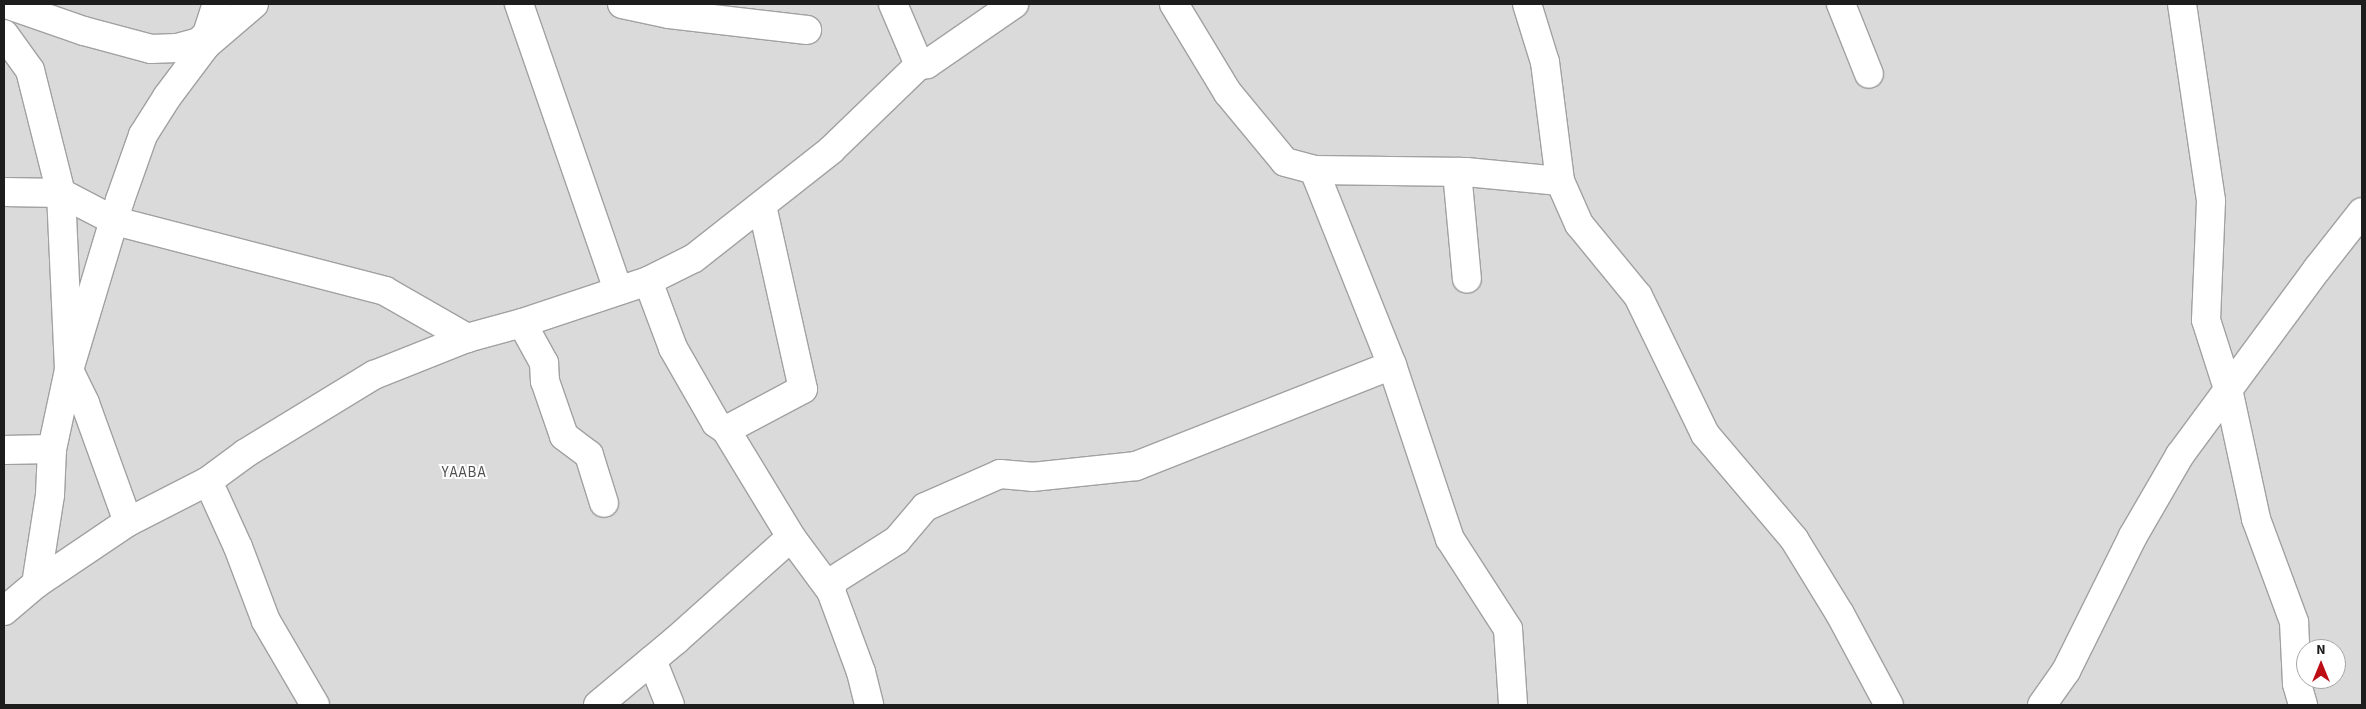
<!DOCTYPE html>
<style>
body{margin:0}
#map{position:relative;width:2366px;height:709px;overflow:hidden;background:#eeeae4;font-family:"Source Sans 3",sans-serif}
div>[style]{position:absolute}
.residential>*{inset:0;background:#dbdada}
.roads{filter:drop-shadow(1px 0 #a1a1a1) drop-shadow(-1px 0 #a1a1a1) drop-shadow(0 1px #a1a1a1) drop-shadow(0 -1px #a1a1a1)}
.minor>*{height:28px;margin:-14px;padding:0 14px;transform-origin:14px;border-radius:14px;background:#fff}
span{translate:-50% -50%;white-space:nowrap;text-align:center;line-height:1.15;-webkit-text-stroke:4px #fff;paint-order:stroke}
.quarter-label{font-size:15px;color:#505050;letter-spacing:1px}
.frame{position:absolute;inset:0;border:5px solid #1d1d1d;pointer-events:none}
.north{position:absolute;left:2296px;top:639px;width:50px;height:50px;box-sizing:border-box;background:#fff;border:1px solid #a5a5a5;border-radius:50%;rotate:0deg;font-size:14px;font-weight:700;line-height:20px;text-align:center;color:#1d1d1d}
.north::after{content:'';display:block;margin:auto;width:18px;height:22px;background:#bc0e14;clip-path:polygon(50% 0,100% 100%,50% 72%,0 100%)}
</style>
<div id="map">
<div class="residential">
<i style="clip-path:polygon(evenodd,4px 4px,2362px 4px,2362px 705px,4px 705px,4px 4px,2306px 649px,2336px 649px,2336px 679px,2306px 679px,2306px 649px)"></i>
</div>
<div class="roads">
<div class="minor">
<i style="left:6px;top:4px;width:83px;rotate:19.1deg"></i>
<i style="left:84px;top:31px;width:69px;rotate:15deg"></i>
<i style="left:151px;top:49px;width:26px;rotate:-2deg"></i>
<i style="left:177px;top:48px;width:23px;rotate:-15deg"></i>
<i style="left:199px;top:42px;width:11px;rotate:-45deg"></i>
<i style="left:519px;top:4px;width:303px;rotate:70.9deg"></i>
<i style="left:622px;top:4px;width:48px;rotate:12deg"></i>
<i style="left:669px;top:14px;width:139px;rotate:6.6deg"></i>
<i style="left:893px;top:4px;width:66px;rotate:66.9deg"></i>
<i style="left:1174px;top:4px;width:104px;rotate:58.8deg"></i>
<i style="left:1228px;top:93px;width:89px;rotate:50.4deg"></i>
<i style="left:1285px;top:162px;width:30px;rotate:15deg"></i>
<i style="left:1314px;top:170px;width:210px;rotate:68.2deg"></i>
<i style="left:1392px;top:365px;width:183px;rotate:71.6deg"></i>
<i style="left:1450px;top:539px;width:107px;rotate:57.2deg"></i>
<i style="left:1508px;top:629px;width:76px;rotate:86.2deg"></i>
<i style="left:1527px;top:4px;width:61px;rotate:72.8deg"></i>
<i style="left:1545px;top:62px;width:120px;rotate:82.8deg"></i>
<i style="left:1841px;top:4px;width:75px;rotate:68.2deg"></i>
<i style="left:2182px;top:4px;width:199px;rotate:81.6deg"></i>
<i style="left:2211px;top:201px;width:119px;rotate:92.4deg"></i>
<i style="left:2206px;top:320px;width:72px;rotate:72.3deg"></i>
<i style="left:2228px;top:389px;width:133px;rotate:77.8deg"></i>
<i style="left:2256px;top:519px;width:110px;rotate:69.7deg"></i>
<i style="left:2294px;top:622px;width:62px;rotate:87.2deg"></i>
<i style="left:2297px;top:684px;width:22px;rotate:74deg"></i>
<i style="left:4px;top:34px;width:44px;rotate:54.2deg"></i>
<i style="left:30px;top:70px;width:127px;rotate:75.9deg"></i>
<i style="left:61px;top:193px;width:177px;rotate:87.4deg"></i>
<i style="left:69px;top:370px;width:81px;rotate:102.1deg"></i>
<i style="left:52px;top:449px;width:46px;rotate:92.5deg"></i>
<i style="left:50px;top:495px;width:90px;rotate:98.9deg"></i>
<i style="left:206px;top:45px;width:11px;rotate:-85deg"></i>
<i style="left:207px;top:34px;width:32px;rotate:-72deg"></i>
<i style="left:1314px;top:170px;width:152px;rotate:0.8deg"></i>
<i style="left:1466px;top:172px;width:94px;rotate:5.5deg"></i>
<i style="left:1560px;top:181px;width:47px;rotate:66.2deg"></i>
<i style="left:1579px;top:224px;width:93px;rotate:50.7deg"></i>
<i style="left:1638px;top:296px;width:153px;rotate:64.1deg"></i>
<i style="left:1705px;top:434px;width:138px;rotate:49.7deg"></i>
<i style="left:1794px;top:539px;width:88px;rotate:58.5deg"></i>
<i style="left:1840px;top:614px;width:103px;rotate:61.7deg"></i>
<i style="left:1457px;top:172px;width:107px;rotate:84.7deg"></i>
<i style="left:4px;top:192px;width:57px;rotate:1deg"></i>
<i style="left:61px;top:193px;width:61px;rotate:27.4deg"></i>
<i style="left:115px;top:221px;width:279px;rotate:14.5deg"></i>
<i style="left:385px;top:291px;width:95px;rotate:29.8deg"></i>
<i style="left:648px;top:281px;width:72px;rotate:69.5deg"></i>
<i style="left:673px;top:348px;width:86px;rotate:60.2deg"></i>
<i style="left:716px;top:423px;width:12px;rotate:35deg"></i>
<i style="left:726px;top:430px;width:125px;rotate:58.7deg"></i>
<i style="left:791px;top:537px;width:67px;rotate:53.5deg"></i>
<i style="left:831px;top:591px;width:86px;rotate:69.7deg"></i>
<i style="left:861px;top:672px;width:34px;rotate:76deg"></i>
<i style="left:522px;top:323px;width:46px;rotate:61.2deg"></i>
<i style="left:544px;top:363px;width:18px;rotate:87deg"></i>
<i style="left:545px;top:381px;width:58px;rotate:70.9deg"></i>
<i style="left:564px;top:436px;width:31px;rotate:37deg"></i>
<i style="left:589px;top:455px;width:50px;rotate:72.6deg"></i>
<i style="left:726px;top:430px;width:87px;rotate:-28deg"></i>
<i style="left:803px;top:389px;width:188px;rotate:-102.6deg"></i>
<i style="left:4px;top:450px;width:48px;rotate:-1.2deg"></i>
<i style="left:208px;top:481px;width:72px;rotate:65.6deg"></i>
<i style="left:238px;top:547px;width:79px;rotate:69.3deg"></i>
<i style="left:266px;top:621px;width:97px;rotate:59.7deg"></i>
<i style="left:128px;top:522px;width:127px;rotate:-109.9deg"></i>
<i style="left:85px;top:403px;width:37px;rotate:-116deg"></i>
<i style="left:69px;top:370px;width:177px;rotate:-73.3deg"></i>
<i style="left:120px;top:200px;width:69px;rotate:-70.5deg"></i>
<i style="left:143px;top:135px;width:45px;rotate:-57.7deg"></i>
<i style="left:167px;top:97px;width:65px;rotate:-53.1deg"></i>
<i style="left:206px;top:45px;width:63px;rotate:-40.5deg"></i>
<i style="left:831px;top:591px;width:11px;rotate:-75deg"></i>
<i style="left:834px;top:580px;width:75px;rotate:-32.4deg"></i>
<i style="left:897px;top:540px;width:43px;rotate:-49.7deg"></i>
<i style="left:925px;top:507px;width:82px;rotate:-23.7deg"></i>
<i style="left:1000px;top:474px;width:32px;rotate:5deg"></i>
<i style="left:1032px;top:477px;width:105px;rotate:-6deg"></i>
<i style="left:1136px;top:466px;width:275px;rotate:-21.5deg"></i>
<i style="left:4px;top:611px;width:42px;rotate:-40.2deg"></i>
<i style="left:36px;top:584px;width:111px;rotate:-34deg"></i>
<i style="left:128px;top:522px;width:90px;rotate:-27.1deg"></i>
<i style="left:208px;top:481px;width:47px;rotate:-36.4deg"></i>
<i style="left:246px;top:453px;width:150px;rotate:-31.4deg"></i>
<i style="left:374px;top:375px;width:100px;rotate:-21.7deg"></i>
<i style="left:467px;top:338px;width:57px;rotate:-15.3deg"></i>
<i style="left:522px;top:323px;width:133px;rotate:-18.4deg"></i>
<i style="left:648px;top:281px;width:51px;rotate:-26.6deg"></i>
<i style="left:694px;top:258px;width:174px;rotate:-38.2deg"></i>
<i style="left:831px;top:150px;width:122px;rotate:-44deg"></i>
<i style="left:919px;top:65px;width:8px;rotate:-7deg"></i>
<i style="left:927px;top:64px;width:106px;rotate:-34.6deg"></i>
<i style="left:652px;top:660px;width:48px;rotate:68.2deg"></i>
<i style="left:598px;top:705px;width:102px;rotate:-39.8deg"></i>
<i style="left:676px;top:640px;width:154px;rotate:-41.8deg"></i>
<i style="left:2042px;top:705px;width:42px;rotate:-54.8deg"></i>
<i style="left:2066px;top:671px;width:151px;rotate:-63.6deg"></i>
<i style="left:2133px;top:536px;width:94px;rotate:-59.9deg"></i>
<i style="left:2180px;top:455px;width:232px;rotate:-53.6deg"></i>
<i style="left:2318px;top:268px;width:71px;rotate:-51.8deg"></i>
</div>
</div>
<div class="quarter-label">
<span style="left:464px;top:473px">YAABA</span>
</div>
<div class="frame"></div>
<div class="north">N</div>
</div>
